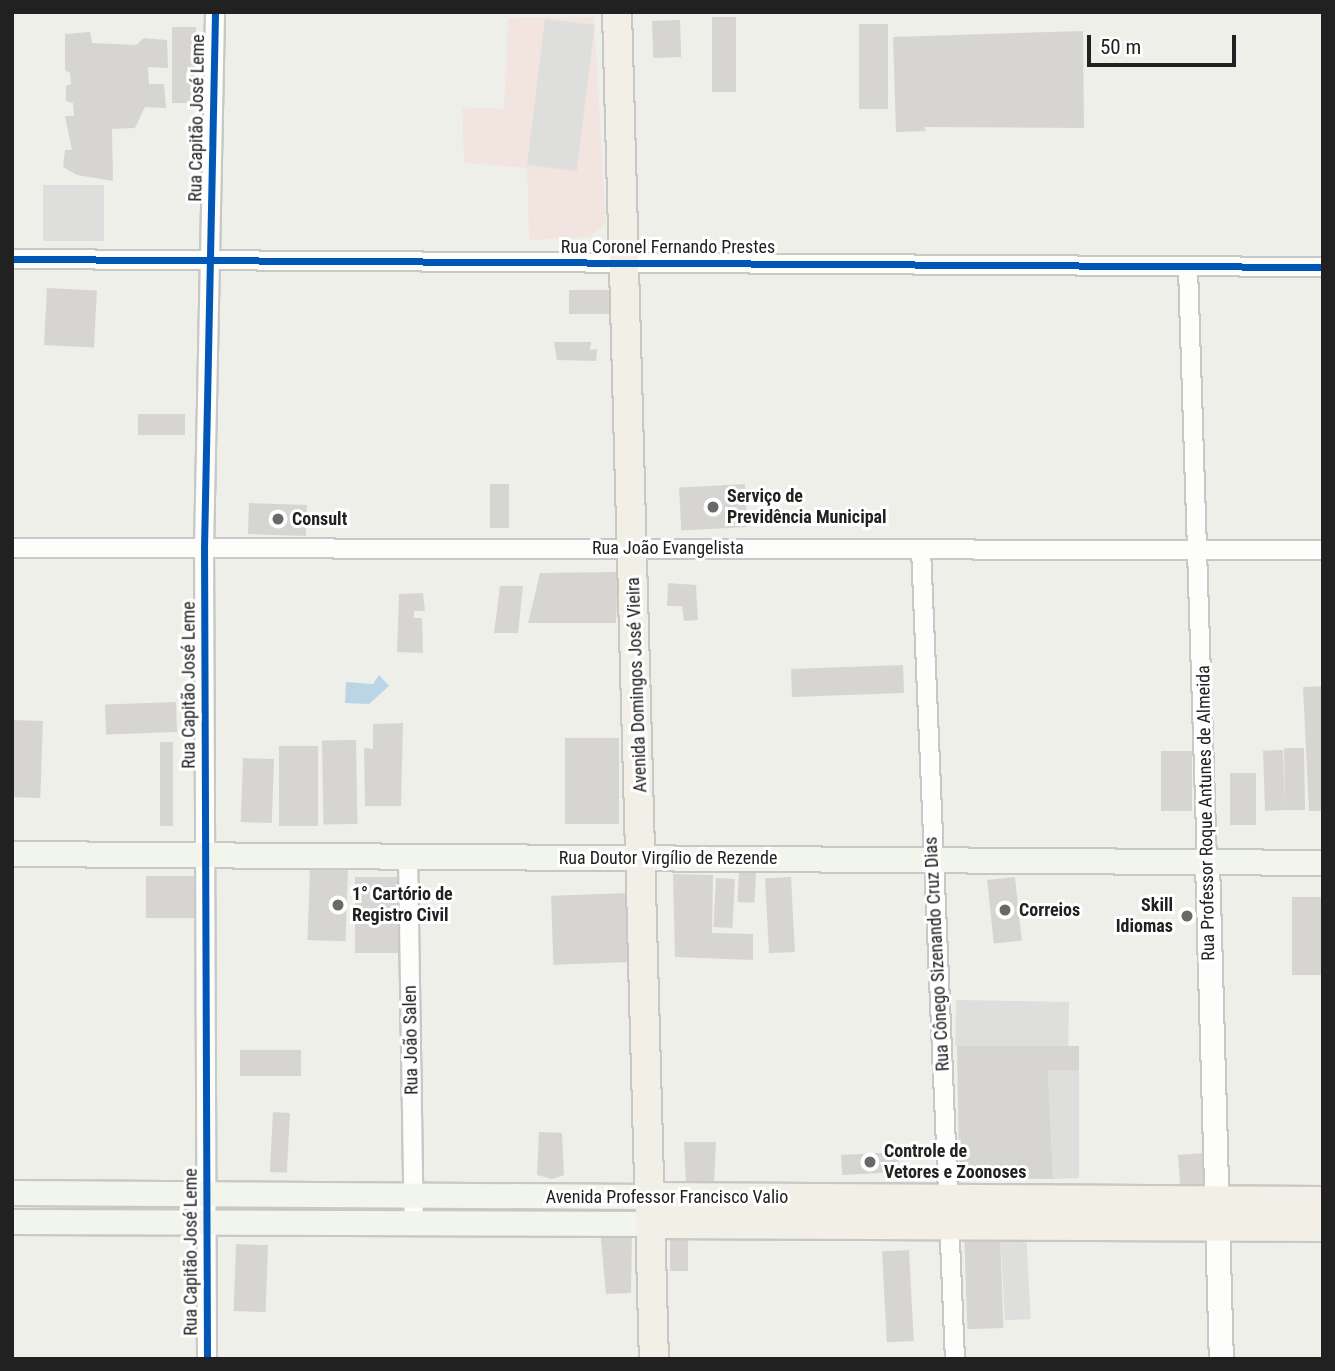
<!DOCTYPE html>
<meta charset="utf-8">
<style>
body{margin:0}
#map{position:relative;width:1335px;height:1371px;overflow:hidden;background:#efefea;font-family:"Roboto Condensed",sans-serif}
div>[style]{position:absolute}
.commercial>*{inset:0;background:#f2e5df}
.parking>*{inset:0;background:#dededc;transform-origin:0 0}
.water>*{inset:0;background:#bad5e6}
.building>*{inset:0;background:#d6d5d1;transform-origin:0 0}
.roads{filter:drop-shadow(2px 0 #c8c8c6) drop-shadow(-2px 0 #c8c8c6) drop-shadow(0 2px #c8c8c6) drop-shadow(0 -2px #c8c8c6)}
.minor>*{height:18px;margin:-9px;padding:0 9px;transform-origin:9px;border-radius:9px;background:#fdfdfc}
.tertiary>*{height:23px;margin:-11.5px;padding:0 11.5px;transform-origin:11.5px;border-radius:11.5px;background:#fdfdfc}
.secondary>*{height:24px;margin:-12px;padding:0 12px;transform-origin:12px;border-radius:12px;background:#f2f5ec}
.primary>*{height:28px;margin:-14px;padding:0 14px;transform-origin:14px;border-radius:14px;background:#f2efe6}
.cycleway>*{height:7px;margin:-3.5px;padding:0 3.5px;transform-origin:3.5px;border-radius:3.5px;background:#0057b8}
.dots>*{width:19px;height:19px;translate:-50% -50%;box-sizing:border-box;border:4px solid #fff;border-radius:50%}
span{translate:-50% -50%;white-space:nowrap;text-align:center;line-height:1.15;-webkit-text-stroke:6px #fff;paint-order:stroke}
.street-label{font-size:18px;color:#212121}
.poi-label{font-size:18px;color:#212121;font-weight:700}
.left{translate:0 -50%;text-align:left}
.right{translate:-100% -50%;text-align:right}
.frame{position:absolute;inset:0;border:14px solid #212121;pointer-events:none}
.scale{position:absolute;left:1087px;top:35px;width:149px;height:32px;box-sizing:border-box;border:4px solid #212121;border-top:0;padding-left:9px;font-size:21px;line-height:24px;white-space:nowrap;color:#212121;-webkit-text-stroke:5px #fff;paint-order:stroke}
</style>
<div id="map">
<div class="commercial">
<i style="clip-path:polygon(594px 17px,606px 223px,590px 237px,529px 240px,527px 168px,464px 163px,462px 107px,504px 109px,508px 18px)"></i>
</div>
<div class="parking">
<i style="left:545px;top:19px;width:50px;height:147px;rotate:7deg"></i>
<i style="left:43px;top:185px;width:61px;height:56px"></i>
<i style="left:956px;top:1000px;width:113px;height:46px;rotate:1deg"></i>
<i style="clip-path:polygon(1048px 1070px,1079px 1070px,1079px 1178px,1053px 1179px)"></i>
<i style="left:1026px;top:1229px;width:90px;height:26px;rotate:87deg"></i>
</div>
<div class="water">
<i style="clip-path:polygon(379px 675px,389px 686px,369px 704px,345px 703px,346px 682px,373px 684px)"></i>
</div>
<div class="building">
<i style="left:712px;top:17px;width:24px;height:75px"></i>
<i style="left:680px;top:20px;width:37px;height:28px;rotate:88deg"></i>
<i style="left:859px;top:24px;width:29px;height:85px"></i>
<i style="left:172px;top:27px;width:24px;height:76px"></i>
<i style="clip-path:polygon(1083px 31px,1084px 128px,924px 127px,926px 131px,896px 132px,893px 37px)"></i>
<i style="clip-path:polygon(90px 32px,92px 43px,136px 45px,144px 38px,167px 40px,168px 68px,148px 67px,149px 84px,164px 84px,166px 108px,145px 107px,135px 128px,112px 129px,113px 181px,77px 175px,63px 167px,65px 150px,72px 150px,65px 116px,74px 116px,73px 103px,66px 101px,66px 86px,71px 84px,70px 73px,65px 70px,65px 34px)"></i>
<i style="left:47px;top:288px;width:50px;height:57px;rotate:3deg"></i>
<i style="left:569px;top:290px;width:41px;height:24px"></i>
<i style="clip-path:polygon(554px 342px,591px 342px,590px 350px,597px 349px,596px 361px,557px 360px)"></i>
<i style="left:185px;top:414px;width:21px;height:47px;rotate:90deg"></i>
<i style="left:490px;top:484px;width:19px;height:44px"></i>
<i style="left:745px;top:484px;width:43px;height:66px;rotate:87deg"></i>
<i style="left:249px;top:503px;width:58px;height:31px;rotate:2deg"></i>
<i style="clip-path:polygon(618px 572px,616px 623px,528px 623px,540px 573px)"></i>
<i style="clip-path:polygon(668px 583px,696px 585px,698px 620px,684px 621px,682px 606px,667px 606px)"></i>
<i style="clip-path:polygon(500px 586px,523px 586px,518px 633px,494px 633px)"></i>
<i style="clip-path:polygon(423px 593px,425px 611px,414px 611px,414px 618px,422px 618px,423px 653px,397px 652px,399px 594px)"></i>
<i style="left:903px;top:665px;width:28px;height:112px;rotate:88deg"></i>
<i style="clip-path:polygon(1323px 686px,1323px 811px,1309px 811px,1303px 687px)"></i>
<i style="left:176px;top:702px;width:30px;height:71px;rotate:88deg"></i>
<i style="left:12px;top:720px;width:31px;height:77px;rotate:2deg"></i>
<i style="clip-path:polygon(403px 723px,401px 806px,365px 806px,364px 748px,373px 749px,373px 724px)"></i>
<i style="left:565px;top:738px;width:54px;height:86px"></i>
<i style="left:356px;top:740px;width:84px;height:34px;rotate:89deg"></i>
<i style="left:160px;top:742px;width:13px;height:84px"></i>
<i style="left:279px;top:746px;width:39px;height:80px"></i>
<i style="left:1304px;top:748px;width:62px;height:20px;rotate:89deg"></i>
<i style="left:1283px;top:750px;width:60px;height:20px;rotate:88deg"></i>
<i style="left:1161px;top:751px;width:31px;height:60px"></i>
<i style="left:243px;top:758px;width:31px;height:64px;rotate:2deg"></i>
<i style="left:1230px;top:773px;width:26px;height:52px"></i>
<i style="left:310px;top:869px;width:38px;height:71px;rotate:2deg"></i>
<i style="left:739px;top:872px;width:17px;height:30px;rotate:3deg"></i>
<i style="clip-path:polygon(673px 874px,713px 875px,712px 933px,753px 934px,753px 960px,675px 957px)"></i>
<i style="left:146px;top:876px;width:48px;height:42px"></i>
<i style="left:355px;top:877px;width:47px;height:76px"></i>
<i style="left:791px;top:877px;width:75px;height:26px;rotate:87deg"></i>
<i style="left:1015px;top:877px;width:64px;height:28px;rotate:84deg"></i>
<i style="left:716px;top:878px;width:19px;height:49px;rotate:3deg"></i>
<i style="left:628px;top:893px;width:69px;height:77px;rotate:88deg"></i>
<i style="left:1292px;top:897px;width:31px;height:78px"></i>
<i style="clip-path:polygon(957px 1046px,1079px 1046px,1079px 1070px,1048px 1070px,1053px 1179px,965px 1178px,959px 1172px)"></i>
<i style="left:240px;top:1050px;width:61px;height:26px"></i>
<i style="left:273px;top:1112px;width:17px;height:60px;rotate:3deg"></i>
<i style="clip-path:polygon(539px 1132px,562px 1133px,564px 1175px,552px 1179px,537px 1175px)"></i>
<i style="clip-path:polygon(684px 1142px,716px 1142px,714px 1185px,686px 1184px)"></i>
<i style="left:898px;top:1152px;width:20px;height:57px;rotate:87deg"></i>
<i style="left:1205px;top:1153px;width:32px;height:27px;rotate:86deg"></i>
<i style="clip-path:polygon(600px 1229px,632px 1230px,631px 1293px,606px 1294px)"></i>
<i style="left:670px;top:1229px;width:18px;height:42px"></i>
<i style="left:1000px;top:1230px;width:98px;height:36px;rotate:88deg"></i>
<i style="left:236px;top:1244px;width:32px;height:67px;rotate:2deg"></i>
<i style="left:909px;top:1250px;width:91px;height:27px;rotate:87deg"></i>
</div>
<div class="roads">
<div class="minor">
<i style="left:12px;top:259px;width:1311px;rotate:0.35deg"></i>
<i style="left:1188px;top:268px;width:594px;rotate:88.17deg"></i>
<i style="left:12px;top:548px;width:1311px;rotate:0.09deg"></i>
<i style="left:921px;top:549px;width:811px;rotate:87.6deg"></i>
<i style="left:408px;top:857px;width:366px;rotate:89.1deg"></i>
<i style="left:207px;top:1359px;width:811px;rotate:-90.21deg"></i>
<i style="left:204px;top:548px;width:536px;rotate:-88.82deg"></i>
</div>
<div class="tertiary">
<i style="left:1207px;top:862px;width:497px;rotate:88.4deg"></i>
</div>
<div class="secondary">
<i style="left:12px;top:854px;width:1311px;rotate:0.39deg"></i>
<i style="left:12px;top:1193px;width:638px;rotate:0.36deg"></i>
<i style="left:12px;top:1222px;width:639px;rotate:0.18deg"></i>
</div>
<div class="primary">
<i style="left:617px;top:12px;width:1348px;rotate:88.43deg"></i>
<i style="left:650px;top:1197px;width:673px;rotate:0.34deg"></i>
<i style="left:651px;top:1224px;width:672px;rotate:0.26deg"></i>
</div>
</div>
<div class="cycleway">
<i style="left:12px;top:259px;width:1311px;rotate:0.35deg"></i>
<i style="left:207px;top:1359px;width:811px;rotate:-90.21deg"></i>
<i style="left:204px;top:548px;width:536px;rotate:-88.82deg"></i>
</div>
<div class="dots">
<i style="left:713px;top:507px;background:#696967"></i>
<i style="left:278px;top:519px;background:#696967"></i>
<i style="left:338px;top:905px;background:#696967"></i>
<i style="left:1005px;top:910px;background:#696967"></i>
<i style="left:1187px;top:916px;background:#696967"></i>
<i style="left:870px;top:1162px;background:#696967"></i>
</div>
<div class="street-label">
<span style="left:197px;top:118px;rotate:-89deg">Rua Capitão José Leme</span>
<span style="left:668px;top:247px">Rua Coronel Fernando Prestes</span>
<span style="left:668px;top:548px">Rua João Evangelista</span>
<span style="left:189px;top:685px;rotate:-90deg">Rua Capitão José Leme</span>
<span style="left:637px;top:685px;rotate:-92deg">Avenida Domingos José Vieira</span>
<span style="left:1206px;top:813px;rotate:-91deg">Rua Professor Roque Antunes de Almeida</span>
<span style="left:668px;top:858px">Rua Doutor Virgílio de Rezende</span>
<span style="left:937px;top:954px;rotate:-93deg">Rua Cônego Sizenando Cruz Dias</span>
<span style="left:411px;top:1040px;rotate:-91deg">Rua João Salen</span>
<span style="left:667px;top:1197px">Avenida Professor Francisco Valio</span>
<span style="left:191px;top:1252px;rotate:-90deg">Rua Capitão José Leme</span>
</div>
<div class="poi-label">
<span class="left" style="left:727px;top:507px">Serviço de<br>Previdência Municipal</span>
<span class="left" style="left:292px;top:519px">Consult</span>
<span class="left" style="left:352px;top:905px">1° Cartório de<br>Registro Civil</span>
<span class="right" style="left:1173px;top:916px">Skill<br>Idiomas</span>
<span class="left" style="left:1019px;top:910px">Correios</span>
<span class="left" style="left:884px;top:1162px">Controle de<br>Vetores e Zoonoses</span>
</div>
<div class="frame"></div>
<div class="scale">50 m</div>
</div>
